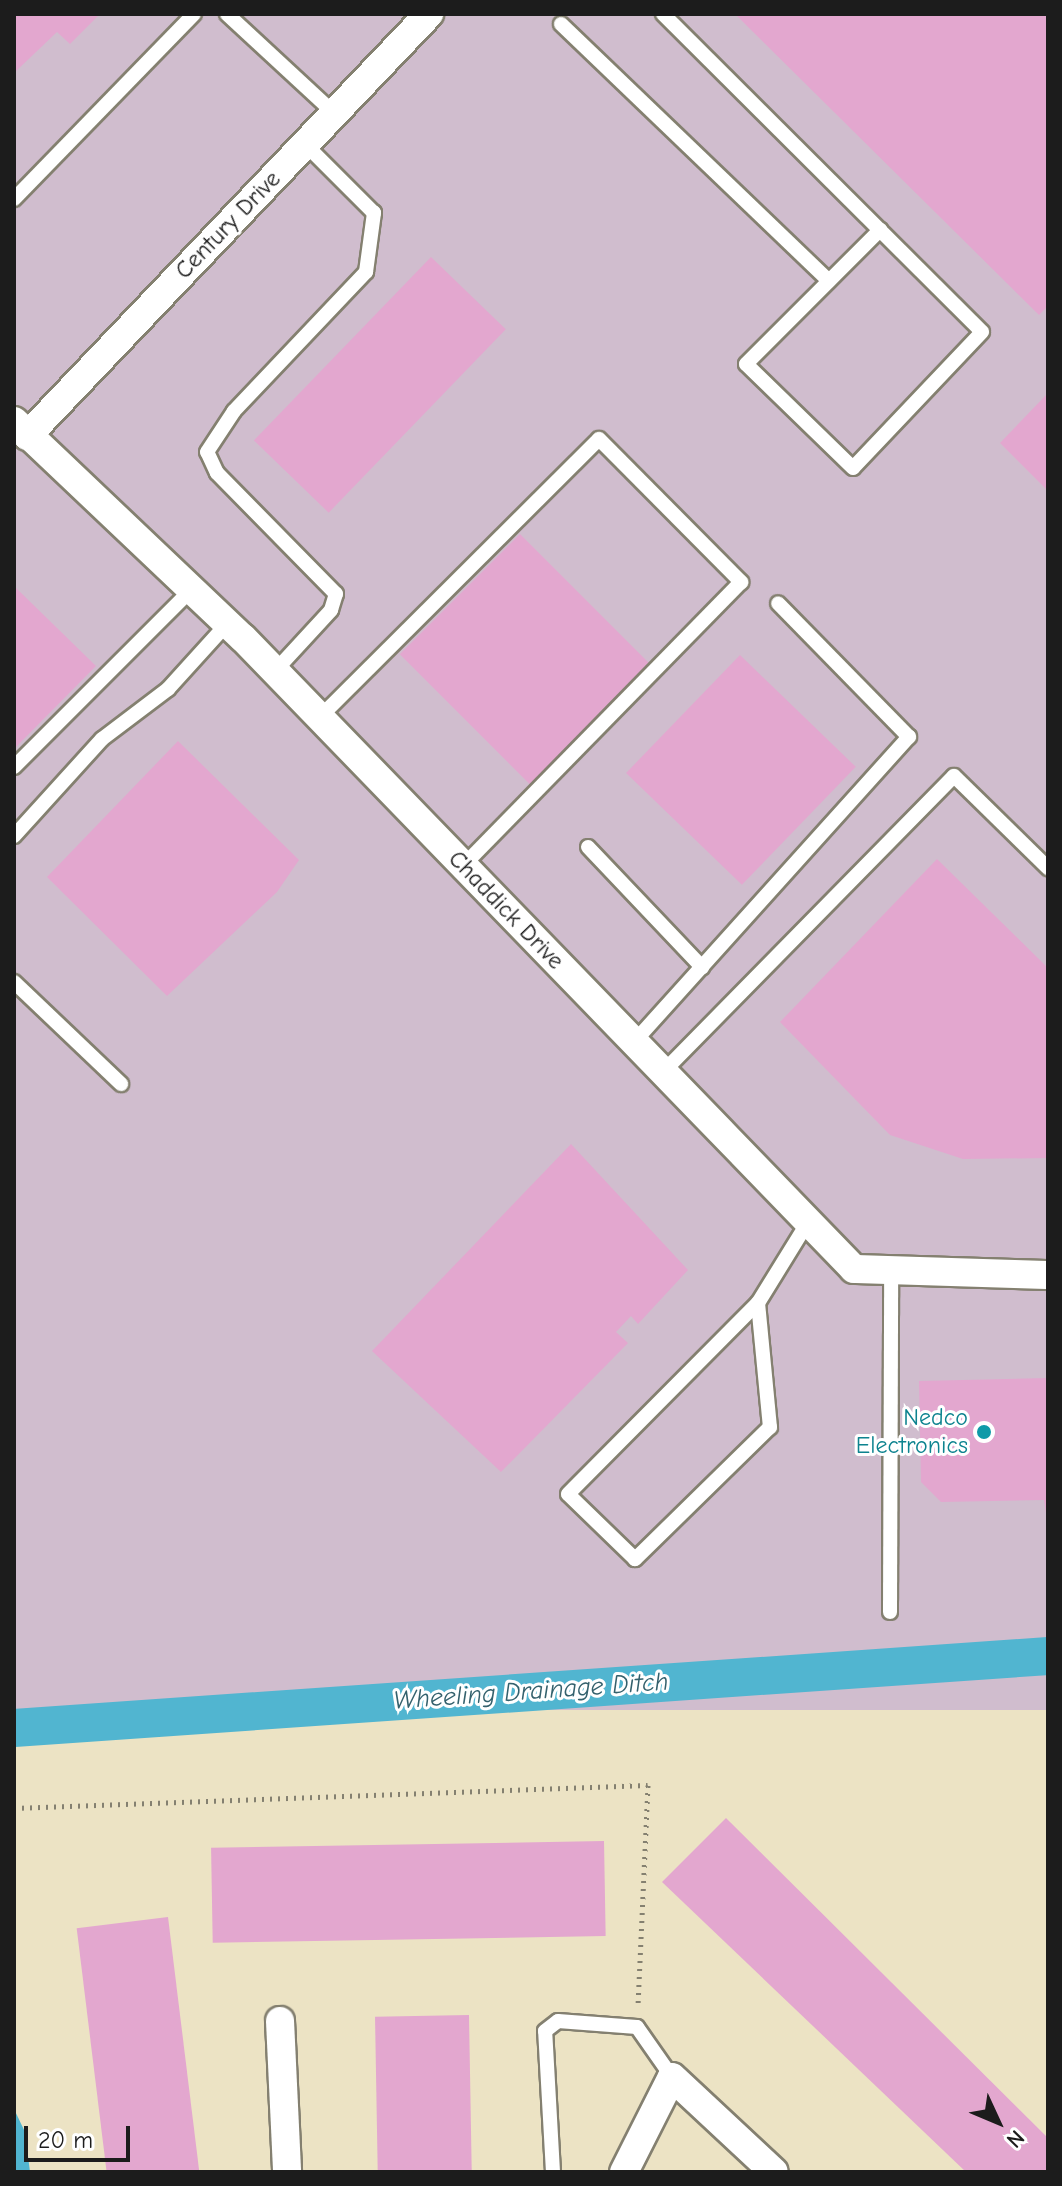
<!DOCTYPE html>
<style>
body{margin:0}
#map{position:relative;width:1062px;height:2186px;overflow:hidden;background:#ece3c4;font-family:"Comic Neue",sans-serif}
div>[style]{position:absolute}
.industrial>*{inset:0;background:#d0bdce;transform-origin:0 0}
.water>*{inset:0;background:#51b5d0}
.canal>*{height:38px;margin:-19px;padding:0 19px;transform-origin:19px;border-radius:19px;background:#51b5d0}
.building>*{inset:0;background:#e3a7cf;transform-origin:0 0}
.path>*{height:5px;margin-top:-2.5px;transform-origin:0;background:repeating-linear-gradient(90deg,#848070 0 2px,transparent 0 8px)}
.roads{filter:drop-shadow(2px 0 #848070) drop-shadow(-2px 0 #848070) drop-shadow(0 2px #848070) drop-shadow(0 -2px #848070)}
.service>*{height:14px;margin:-7px;padding:0 7px;transform-origin:7px;border-radius:7px;background:#fff}
.minor>*{height:28px;margin:-14px;padding:0 14px;transform-origin:14px;border-radius:14px;background:#fff}
.dots>*{width:22px;height:22px;translate:-50% -50%;box-sizing:border-box;border:4px solid #fff;border-radius:50%}
span{translate:-50% -50%;white-space:nowrap;text-align:center;line-height:1.15;-webkit-text-stroke:6px #fff;paint-order:stroke}
.street-label{font-size:24px;color:#1c1c1c}
.culture-label{font-size:24px;color:#0d838f}
.right{translate:-100% -50%;text-align:right}
.water-label{font-size:26px;color:#34616d;font-style:italic}
.frame{position:absolute;inset:0;border:16px solid #1c1c1c;pointer-events:none}
.north{position:absolute;left:958px;top:2082px;width:80px;height:80px;-webkit-text-stroke:6px #fff;paint-order:stroke;rotate:134deg;font-size:22px;font-weight:700;line-height:32px;text-align:center;color:#1c1c1c}
.north::after{content:'';display:block;margin:auto;width:28px;height:36px;background:#1c1c1c;clip-path:polygon(50% 0,100% 100%,50% 72%,0 100%)}
.scale{position:absolute;left:24px;top:2126px;width:106px;height:36px;box-sizing:border-box;border:4px solid #1c1c1c;border-top:0;padding-left:10px;font-size:24px;line-height:28px;white-space:nowrap;color:#1c1c1c;-webkit-text-stroke:6px #fff;paint-order:stroke}
</style>
<div id="map">
<div class="industrial">
<i style="left:14px;top:14px;width:1034px;height:1696px"></i>
</div>
<div class="water">
<i style="clip-path:polygon(14px 2109px,25px 2132px,30px 2172px,14px 2172px)"></i>
</div>
<div class="canal">
<i style="left:14px;top:1728px;width:1037px;rotate:-3.98deg"></i>
</div>
<div class="building">
<i style="clip-path:polygon(14px 14px,100px 14px,70px 44px,57px 32px,14px 73px)"></i>
<i style="clip-path:polygon(735px 14px,1048px 14px,1048px 306px,1039px 315px)"></i>
<i style="left:431px;top:257px;width:104px;height:255px;rotate:44deg"></i>
<i style="clip-path:polygon(1048px 393px,1048px 491px,1000px 443px)"></i>
<i style="left:520px;top:534px;width:188px;height:170px;rotate:45deg"></i>
<i style="clip-path:polygon(14px 586px,96px 666px,14px 749px)"></i>
<i style="left:740px;top:655px;width:161px;height:164px;rotate:44deg"></i>
<i style="clip-path:polygon(178px 741px,299px 860px,277px 892px,167px 996px,47px 877px)"></i>
<i style="clip-path:polygon(937px 859px,1048px 968px,1048px 1158px,963px 1159px,890px 1135px,780px 1022px)"></i>
<i style="clip-path:polygon(571px 1144px,688px 1270px,638px 1324px,631px 1316px,616px 1332px,628px 1343px,501px 1472px,372px 1351px)"></i>
<i style="clip-path:polygon(1048px 1378px,1048px 1526px,1044px 1500px,941px 1502px,921px 1482px,919px 1381px)"></i>
<i style="clip-path:polygon(726px 1818px,1048px 2138px,1048px 2172px,966px 2172px,662px 1882px)"></i>
<i style="left:604px;top:1841px;width:95px;height:393px;rotate:89deg"></i>
<i style="left:168px;top:1917px;width:257px;height:92px;rotate:83deg"></i>
<i style="left:469px;top:2015px;width:157px;height:94px;rotate:89deg"></i>
</div>
<div class="path">
<i style="left:14px;top:1808px;width:634px;rotate:-2.08deg"></i>
<i style="left:648px;top:1785px;width:220px;rotate:92.6deg"></i>
</div>
<div class="roads">
<div class="service">
<i style="left:227px;top:14px;width:146px;rotate:42.8deg"></i>
<i style="left:663px;top:14px;width:450px;rotate:44.9deg"></i>
<i style="left:982px;top:332px;width:187px;rotate:133.5deg"></i>
<i style="left:853px;top:468px;width:149px;rotate:-135.8deg"></i>
<i style="left:746px;top:364px;width:190px;rotate:-45deg"></i>
<i style="left:561px;top:24px;width:371px;rotate:43.8deg"></i>
<i style="left:14px;top:199px;width:258px;rotate:-45.8deg"></i>
<i style="left:275px;top:671px;width:83px;rotate:-47.4deg"></i>
<i style="left:331px;top:610px;width:17px;rotate:-73deg"></i>
<i style="left:336px;top:594px;width:170px;rotate:-134.5deg"></i>
<i style="left:217px;top:473px;width:23px;rotate:-115deg"></i>
<i style="left:207px;top:452px;width:49px;rotate:-56.6deg"></i>
<i style="left:234px;top:411px;width:192px;rotate:-46.5deg"></i>
<i style="left:366px;top:272px;width:60px;rotate:-82.3deg"></i>
<i style="left:374px;top:213px;width:98px;rotate:-135deg"></i>
<i style="left:319px;top:718px;width:395px;rotate:-44.9deg"></i>
<i style="left:599px;top:439px;width:202px;rotate:45.2deg"></i>
<i style="left:741px;top:582px;width:397px;rotate:134.4deg"></i>
<i style="left:14px;top:767px;width:250px;rotate:-45deg"></i>
<i style="left:14px;top:836px;width:131px;rotate:-47.8deg"></i>
<i style="left:102px;top:739px;width:83px;rotate:-37.1deg"></i>
<i style="left:168px;top:689px;width:88px;rotate:-47.8deg"></i>
<i style="left:588px;top:847px;width:166px;rotate:46.5deg"></i>
<i style="left:14px;top:982px;width:148px;rotate:43.6deg"></i>
<i style="left:634px;top:1042px;width:411px;rotate:-48deg"></i>
<i style="left:909px;top:737px;width:187px;rotate:-134.4deg"></i>
<i style="left:663px;top:1072px;width:415px;rotate:-45.5deg"></i>
<i style="left:954px;top:776px;width:132px;rotate:44.4deg"></i>
<i style="left:758px;top:1303px;width:125px;rotate:84.5deg"></i>
<i style="left:770px;top:1427px;width:189px;rotate:135.6deg"></i>
<i style="left:635px;top:1559px;width:93px;rotate:-135.9deg"></i>
<i style="left:568px;top:1494px;width:269px;rotate:-45.2deg"></i>
<i style="left:758px;top:1303px;width:95px;rotate:-58.3deg"></i>
<i style="left:890px;top:1612px;width:342px;rotate:-89.8deg"></i>
<i style="left:553px;top:2172px;width:141px;rotate:-93.2deg"></i>
<i style="left:545px;top:2031px;width:16px;rotate:-38deg"></i>
<i style="left:558px;top:2021px;width:79px;rotate:4.3deg"></i>
<i style="left:637px;top:2027px;width:61px;rotate:55deg"></i>
</div>
<div class="minor">
<i style="left:14px;top:421px;width:315px;rotate:43.5deg"></i>
<i style="left:243px;top:638px;width:878px;rotate:45.92deg"></i>
<i style="left:854px;top:1269px;width:194px;rotate:1.8deg"></i>
<i style="left:27px;top:436px;width:583px;rotate:-46.39deg"></i>
<i style="left:280px;top:2021px;width:151px;rotate:87.3deg"></i>
<i style="left:624px;top:2172px;width:106px;rotate:-63.2deg"></i>
<i style="left:672px;top:2077px;width:139px;rotate:43deg"></i>
</div>
</div>
<div class="dots">
<i style="left:984px;top:1432px;background:#0f9aa8"></i>
</div>
<div class="street-label">
<span style="left:228px;top:225px;rotate:-46deg">Century Drive</span>
<span style="left:506px;top:910px;rotate:46deg">Chaddick Drive</span>
</div>
<div class="culture-label">
<span class="right" style="left:968px;top:1432px">Nedco<br>Electronics</span>
</div>
<div class="water-label">
<span style="left:531px;top:1692px;rotate:-4deg">Wheeling Drainage Ditch</span>
</div>
<div class="frame"></div>
<div class="north">N</div>
<div class="scale">20 m</div>
</div>
